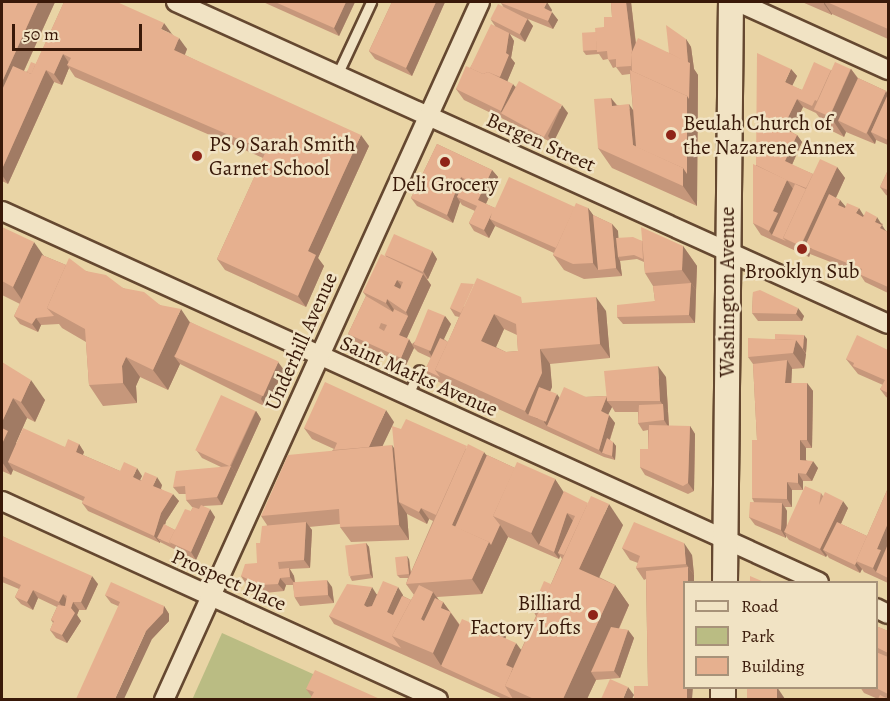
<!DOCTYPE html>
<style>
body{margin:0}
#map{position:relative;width:890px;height:701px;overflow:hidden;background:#e9d4a5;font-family:Alegreya,serif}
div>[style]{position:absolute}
.green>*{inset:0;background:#babc83}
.roads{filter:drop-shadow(2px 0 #654830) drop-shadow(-2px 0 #654830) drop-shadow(0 2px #654830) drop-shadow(0 -2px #654830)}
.lane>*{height:9px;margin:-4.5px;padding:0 4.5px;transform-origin:4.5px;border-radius:4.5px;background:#f1e3c4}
.street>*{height:18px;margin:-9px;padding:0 9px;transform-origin:9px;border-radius:9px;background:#f1e3c4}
.secondary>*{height:24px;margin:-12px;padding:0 12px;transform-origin:12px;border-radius:12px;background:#f1e3c4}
.wall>*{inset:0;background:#c6977b}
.shaded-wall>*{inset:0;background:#a17b64}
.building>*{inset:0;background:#e6b08f;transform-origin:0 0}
.dots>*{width:16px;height:16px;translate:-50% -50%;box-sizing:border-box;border:3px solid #f1e3c4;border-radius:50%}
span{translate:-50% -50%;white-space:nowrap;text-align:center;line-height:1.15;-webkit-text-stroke:5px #f1e3c4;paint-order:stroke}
.poi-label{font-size:21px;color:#391909}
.left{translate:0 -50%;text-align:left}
.right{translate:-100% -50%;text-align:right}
.street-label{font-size:21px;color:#391909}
.frame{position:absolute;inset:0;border:3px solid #391909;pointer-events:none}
.legend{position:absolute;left:683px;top:581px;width:195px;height:108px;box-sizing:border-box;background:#f1e3c4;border:2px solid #a79279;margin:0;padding:8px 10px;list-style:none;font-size:18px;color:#391909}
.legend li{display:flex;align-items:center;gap:12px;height:30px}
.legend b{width:30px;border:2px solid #a79279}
.scale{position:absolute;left:12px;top:24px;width:130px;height:27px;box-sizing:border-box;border:3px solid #391909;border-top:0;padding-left:8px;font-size:18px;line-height:21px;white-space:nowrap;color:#391909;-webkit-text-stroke:4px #f1e3c4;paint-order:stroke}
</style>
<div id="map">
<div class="green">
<i style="clip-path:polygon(222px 633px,333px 683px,325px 699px,192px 700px)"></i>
</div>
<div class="roads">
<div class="lane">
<i style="left:337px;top:75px;width:81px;rotate:-65deg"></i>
<i style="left:408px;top:395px;width:27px;rotate:-66deg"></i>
</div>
<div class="street">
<i style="left:176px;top:2px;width:781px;rotate:24.33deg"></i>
<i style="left:738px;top:2px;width:165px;rotate:24.4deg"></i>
<i style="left:2px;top:211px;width:897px;rotate:24.42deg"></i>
<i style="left:2px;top:501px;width:479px;rotate:24.5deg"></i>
<i style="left:876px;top:608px;width:13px;rotate:27deg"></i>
<i style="left:164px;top:700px;width:766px;rotate:-65.64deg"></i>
</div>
<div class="secondary">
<i style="left:725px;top:582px;width:580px;rotate:-89.41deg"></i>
<i style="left:723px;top:700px;width:12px;rotate:-90deg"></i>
</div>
</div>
<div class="wall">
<i style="clip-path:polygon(2px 2px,55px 2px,24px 71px,26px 72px,36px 64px,64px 2px,172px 34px,187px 49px,185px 55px,369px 146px,318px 258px,324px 266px,306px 307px,225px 270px,217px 259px,263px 158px,75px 77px,69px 68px,62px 85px,54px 82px,8px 184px,2px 181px)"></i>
<i style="clip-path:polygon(263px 2px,355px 2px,339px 36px)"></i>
<i style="clip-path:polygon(392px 2px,445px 2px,412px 76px,375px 59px,369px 51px)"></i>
<i style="clip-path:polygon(611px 2px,631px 2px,636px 43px,669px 53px,686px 39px,691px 47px,694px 69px,698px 75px,697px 206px,612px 168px,598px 148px,611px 98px,617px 105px,633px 110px,630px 74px,622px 75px,616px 67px,613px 68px,608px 59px,603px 60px,599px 54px,586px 55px,583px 51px,596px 32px,604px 27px,612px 17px)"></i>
<i style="clip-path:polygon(802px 2px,888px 2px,888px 39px,832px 14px,832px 15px)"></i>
<i style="clip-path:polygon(501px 3px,552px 10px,551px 12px,558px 20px,553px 29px,528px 19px,533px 26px,525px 42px,510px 34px,514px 41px,511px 58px,515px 63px,507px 81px,516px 87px,568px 113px,553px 143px,464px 100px,456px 89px,470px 68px,495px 26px,491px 20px,504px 8px)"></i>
<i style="clip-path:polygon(791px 69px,797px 76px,792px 86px,802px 90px,831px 70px,851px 69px,858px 78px,886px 91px,888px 95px,888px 145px,876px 140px,875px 144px,846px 132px,844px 137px,828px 129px,816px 113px,803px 107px,791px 132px,797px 135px,802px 142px,792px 165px,813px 174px,837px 167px,845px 178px,836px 198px,840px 200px,845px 207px,883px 224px,882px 226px,885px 230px,888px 232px,888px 293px,865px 282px,859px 273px,810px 254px,809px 257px,761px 235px,753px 223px,756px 165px)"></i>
<i style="clip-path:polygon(437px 144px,492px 170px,498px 177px,486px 204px,495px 208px,575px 207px,588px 208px,593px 215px,612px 224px,618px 231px,618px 238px,683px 246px,697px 266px,695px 323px,623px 324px,617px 317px,655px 301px,653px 286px,645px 273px,644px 262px,637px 259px,620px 261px,622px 276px,584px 279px,564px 270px,553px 255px,554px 253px,495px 226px,489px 238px,474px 231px,469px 223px,475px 211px,462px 205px,460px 202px,453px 223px,417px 206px,411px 198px)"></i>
<i style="clip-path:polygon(888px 170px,888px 196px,886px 195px,880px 187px)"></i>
<i style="clip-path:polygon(2px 227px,42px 255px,66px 265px,86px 271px,160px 305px,190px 322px,284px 370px,266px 407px,180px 364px,168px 390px,140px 377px,136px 386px,137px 403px,103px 406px,89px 385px,86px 342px,62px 328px,59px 324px,41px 325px,38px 332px,20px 324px,14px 316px,20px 304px,2px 295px)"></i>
<i style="clip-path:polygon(evenodd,432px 251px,437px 259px,428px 279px,427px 279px,431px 285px,407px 338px,412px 344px,445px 316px,451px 324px,444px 339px,448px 342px,459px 317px,455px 316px,450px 308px,525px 303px,606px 311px,610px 358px,550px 364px,552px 387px,550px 392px,559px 398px,607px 396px,666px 377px,669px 426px,690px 426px,695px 434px,694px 491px,688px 494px,645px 475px,640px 467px,648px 449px,648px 430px,643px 431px,638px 423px,638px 412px,615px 412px,612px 407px,608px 414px,615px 423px,610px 440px,616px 446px,615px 460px,604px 457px,430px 378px,425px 370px,431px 358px,418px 352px,414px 348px,406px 365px,354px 341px,348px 334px,366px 296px,363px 292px,386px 256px,385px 255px,432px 251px,504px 329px,517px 335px,518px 351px,506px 352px,496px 347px,504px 329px)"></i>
<i style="clip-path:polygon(753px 292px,804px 316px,802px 321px,758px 321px,752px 313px)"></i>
<i style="clip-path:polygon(775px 339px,807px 339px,806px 353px,805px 353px,806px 354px,804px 368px,792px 369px,791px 383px,807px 383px,813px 391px,812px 448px,806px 448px,806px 460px,818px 468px,812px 481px,803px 481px,803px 490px,792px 490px,792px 507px,785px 507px,787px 511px,787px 526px,821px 493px,823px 496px,848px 508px,841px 524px,867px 536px,888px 488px,888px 583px,864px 572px,862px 569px,860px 573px,829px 558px,827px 555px,826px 557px,789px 540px,786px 536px,786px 538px,755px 525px,749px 517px,754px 502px,752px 498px,757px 440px,753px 364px,748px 357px)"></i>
<i style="clip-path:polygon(888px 350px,888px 398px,886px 397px,880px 389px,883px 385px,858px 374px,846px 359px)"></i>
<i style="clip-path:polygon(2px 362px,45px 400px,35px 422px,27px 418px,16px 443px,65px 447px,79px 444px,84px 452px,83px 455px,120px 471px,142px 476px,140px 480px,162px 485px,161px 489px,179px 501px,166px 521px,165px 525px,175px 530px,191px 511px,193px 507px,192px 507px,186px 500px,186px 494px,179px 494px,173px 487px,221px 467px,202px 458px,197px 451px,256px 411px,261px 419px,222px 505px,203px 506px,215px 517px,196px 560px,160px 542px,160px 543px,88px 511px,82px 503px,83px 501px,13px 470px,11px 475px,2px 471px)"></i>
<i style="clip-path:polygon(evenodd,394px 422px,382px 446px,394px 449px,401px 429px,487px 455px,515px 468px,555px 479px,563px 492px,623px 525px,599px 577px,615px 585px,629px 605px,619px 629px,628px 630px,634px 638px,620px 678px,596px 680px,587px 699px,503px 699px,334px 624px,329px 616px,377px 594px,403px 595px,403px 596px,411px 600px,414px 595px,406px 584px,408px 578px,400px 578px,397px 575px,409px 559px,411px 572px,433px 521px,429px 519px,427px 524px,407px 514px,409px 540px,351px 542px,340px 527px,340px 524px,309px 527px,312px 530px,310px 568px,290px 569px,294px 576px,295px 582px,332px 587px,334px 603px,300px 606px,295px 598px,293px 585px,286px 585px,284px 591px,265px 593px,246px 584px,241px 576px,257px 563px,267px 525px,261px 516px,334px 449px,312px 439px,304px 428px,394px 422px,508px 537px,559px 559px,560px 556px,562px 559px,551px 584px,532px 609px,536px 616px,521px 650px,505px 639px,506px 637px,501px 629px,490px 630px,460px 625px,443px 602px,439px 600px,437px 597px,482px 594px,508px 537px)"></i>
<i style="clip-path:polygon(2px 536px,98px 584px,86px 610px,79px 610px,77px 615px,81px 621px,67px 643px,56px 638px,50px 630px,53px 623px,51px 620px,57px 607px,38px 598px,33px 610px,21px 604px,15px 597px,19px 589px,2px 582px)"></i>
<i style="clip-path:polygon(366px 543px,369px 547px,373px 578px,352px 581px,350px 577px)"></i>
<i style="clip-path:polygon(622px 548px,692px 555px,694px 575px,692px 699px,634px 699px,648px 686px,646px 579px,644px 580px,636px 568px,638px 563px,630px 560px)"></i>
<i style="clip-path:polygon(105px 595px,164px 606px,169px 614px,169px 621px,152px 639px,118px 606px,111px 603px)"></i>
<i style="clip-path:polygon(876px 626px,888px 631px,888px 699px,878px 699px,864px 693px,860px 687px,876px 687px)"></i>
<i style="clip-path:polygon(306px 689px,380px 699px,312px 697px)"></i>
</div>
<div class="shaded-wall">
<i style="clip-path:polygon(38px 2px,55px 2px,2px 119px,2px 82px)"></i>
<i style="clip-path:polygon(346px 2px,355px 2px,339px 36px,334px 28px)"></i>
<i style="clip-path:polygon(436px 2px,445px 2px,412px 76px,406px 68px)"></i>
<i style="clip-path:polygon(547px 2px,552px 10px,549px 16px,544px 8px)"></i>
<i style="clip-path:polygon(626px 2px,631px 2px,639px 73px,634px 66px)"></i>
<i style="clip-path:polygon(824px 2px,832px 14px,832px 15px,824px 4px)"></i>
<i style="clip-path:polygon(552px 12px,558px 20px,553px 29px,548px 21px)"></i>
<i style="clip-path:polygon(527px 19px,533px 26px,525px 42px,520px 34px)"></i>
<i style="clip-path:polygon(164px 23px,172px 34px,161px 29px)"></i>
<i style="clip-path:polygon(509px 33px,514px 41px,511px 58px,515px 63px,505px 87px,499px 79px,506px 53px)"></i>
<i style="clip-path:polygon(179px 38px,187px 49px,182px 61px,174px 50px)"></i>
<i style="clip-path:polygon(686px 39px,691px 47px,694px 69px,698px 75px,697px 206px,683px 186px,683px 168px,688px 64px)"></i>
<i style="clip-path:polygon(63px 54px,71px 66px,67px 65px,69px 68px,62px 85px,54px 74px)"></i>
<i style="clip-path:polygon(791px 69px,797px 76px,790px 90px,785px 82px)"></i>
<i style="clip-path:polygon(851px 69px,866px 90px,838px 121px,846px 132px,844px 137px,830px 116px)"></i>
<i style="clip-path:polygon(46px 70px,54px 82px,8px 184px,2px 175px,2px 169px)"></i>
<i style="clip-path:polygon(513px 84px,521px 95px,503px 114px,501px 111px)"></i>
<i style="clip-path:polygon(886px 91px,888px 95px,871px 132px,876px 140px,875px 144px,867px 133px)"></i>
<i style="clip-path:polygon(611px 98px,626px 118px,612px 106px)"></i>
<i style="clip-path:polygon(797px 99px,803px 107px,789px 136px,783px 128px)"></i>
<i style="clip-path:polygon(629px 104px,643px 125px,646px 155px,633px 145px)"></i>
<i style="clip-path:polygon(562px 105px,568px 113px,553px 143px,548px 136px)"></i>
<i style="clip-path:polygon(361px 135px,369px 146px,318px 258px,324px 266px,306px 307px,298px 296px,308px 251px)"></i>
<i style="clip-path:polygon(797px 135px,802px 142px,790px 169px,785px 161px)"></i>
<i style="clip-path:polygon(837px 167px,845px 178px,812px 249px,805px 246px,810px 254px,809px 257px,801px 246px)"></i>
<i style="clip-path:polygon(492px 170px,498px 177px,484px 208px,478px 200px)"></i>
<i style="clip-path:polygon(461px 177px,467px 185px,457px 197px,460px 202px,453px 223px,447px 215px)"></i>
<i style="clip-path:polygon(787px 180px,795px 192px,772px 235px,769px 231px,773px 211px)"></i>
<i style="clip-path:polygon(840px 200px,846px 207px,843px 213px,838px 205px)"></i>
<i style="clip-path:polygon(588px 208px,599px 223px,598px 270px,593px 263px)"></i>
<i style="clip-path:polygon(859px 208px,864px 216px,862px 221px,856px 213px)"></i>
<i style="clip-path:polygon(492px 213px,490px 219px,495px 226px,489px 238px,484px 230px)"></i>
<i style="clip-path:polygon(877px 217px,887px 233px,886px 236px,875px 222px)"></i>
<i style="clip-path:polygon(612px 224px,618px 231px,620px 257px,618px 257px,620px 261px,622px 276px,616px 268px)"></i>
<i style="clip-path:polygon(34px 242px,48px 262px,27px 307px,13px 287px)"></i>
<i style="clip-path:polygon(683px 246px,697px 266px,696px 290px,682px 270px)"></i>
<i style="clip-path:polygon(432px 251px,437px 259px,428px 279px,423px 271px)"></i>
<i style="clip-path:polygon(423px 274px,431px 285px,405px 342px,399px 335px,408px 316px,406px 312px)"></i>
<i style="clip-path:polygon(397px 280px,405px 291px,394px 286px)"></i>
<i style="clip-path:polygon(691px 283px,696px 290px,695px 323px,689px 315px)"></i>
<i style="clip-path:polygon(596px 297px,606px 311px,610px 358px,600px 344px)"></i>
<i style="clip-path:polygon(387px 299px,395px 311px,394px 314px,386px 303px)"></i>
<i style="clip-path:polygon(798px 308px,804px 316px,802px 321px,796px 314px)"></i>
<i style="clip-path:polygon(181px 309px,195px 330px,174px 356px,180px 364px,168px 390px,153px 370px)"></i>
<i style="clip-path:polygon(494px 314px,504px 329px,492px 356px,481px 341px)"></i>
<i style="clip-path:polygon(445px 316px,451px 324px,434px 360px,429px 352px)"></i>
<i style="clip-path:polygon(36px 318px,41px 325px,38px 332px,32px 324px)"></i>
<i style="clip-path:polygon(804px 335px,807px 339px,806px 353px,803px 349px)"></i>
<i style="clip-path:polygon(409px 339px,414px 348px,406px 365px,401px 358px)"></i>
<i style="clip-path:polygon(796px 340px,806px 354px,804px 368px,793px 353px)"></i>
<i style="clip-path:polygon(540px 349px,550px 364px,552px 387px,538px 419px,527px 414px,525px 411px)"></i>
<i style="clip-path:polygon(126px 357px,140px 377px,136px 386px,137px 403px,123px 383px,122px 366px)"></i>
<i style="clip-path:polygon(787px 360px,792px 368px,791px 391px,785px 383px)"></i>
<i style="clip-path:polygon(278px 362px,284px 370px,266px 407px,261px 399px)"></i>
<i style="clip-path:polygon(658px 366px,666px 377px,668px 412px,660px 401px)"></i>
<i style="clip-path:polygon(31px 380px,45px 400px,35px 422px,21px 402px)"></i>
<i style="clip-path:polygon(807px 383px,813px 391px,812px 448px,807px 440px)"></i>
<i style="clip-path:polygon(557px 394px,565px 406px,547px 426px,544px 422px)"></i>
<i style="clip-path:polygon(607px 396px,607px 401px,612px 407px,606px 419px,601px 411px)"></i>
<i style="clip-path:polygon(13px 398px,27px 418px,16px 443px,22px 451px,8px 462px,13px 470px,11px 475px,2px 462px,2px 422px)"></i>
<i style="clip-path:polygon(663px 404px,668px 412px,669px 428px,664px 420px)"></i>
<i style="clip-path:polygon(386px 410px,394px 422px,375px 462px,367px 451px)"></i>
<i style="clip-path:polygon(256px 411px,261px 419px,236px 474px,231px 466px)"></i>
<i style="clip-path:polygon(609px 415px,615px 423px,605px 454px,602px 453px,599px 450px)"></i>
<i style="clip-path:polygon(690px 426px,695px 434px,694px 491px,688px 483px)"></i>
<i style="clip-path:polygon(800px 440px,806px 448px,806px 468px,800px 460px)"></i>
<i style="clip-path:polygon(613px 442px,616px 446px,615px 460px,612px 456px)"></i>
<i style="clip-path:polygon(79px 444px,84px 452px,81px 459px,76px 452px)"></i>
<i style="clip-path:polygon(392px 445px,402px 460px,399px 502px,407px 514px,409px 540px,399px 525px)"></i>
<i style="clip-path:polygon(484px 452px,495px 467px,454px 529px,452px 525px)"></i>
<i style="clip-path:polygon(813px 461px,818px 468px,812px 481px,806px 474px)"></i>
<i style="clip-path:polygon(231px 466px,236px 474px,222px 505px,217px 497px)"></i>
<i style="clip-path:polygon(137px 468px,142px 476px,138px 484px,133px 477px)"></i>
<i style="clip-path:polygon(798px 473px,803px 481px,803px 490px,798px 483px)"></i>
<i style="clip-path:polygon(157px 477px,162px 485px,159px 494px,153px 486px)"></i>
<i style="clip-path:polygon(555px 479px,569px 500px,539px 545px,531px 533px)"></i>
<i style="clip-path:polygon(787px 482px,792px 490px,792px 507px,787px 499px)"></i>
<i style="clip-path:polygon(173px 494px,179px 501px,166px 521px,161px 540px,157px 538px,160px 542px,160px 543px,154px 536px,161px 513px)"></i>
<i style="clip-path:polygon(843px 501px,848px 508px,828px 552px,823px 550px,827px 555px,826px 557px,820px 549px)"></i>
<i style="clip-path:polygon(782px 503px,787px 511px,786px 534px,784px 532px,786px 536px,786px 538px,781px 530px)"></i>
<i style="clip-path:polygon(609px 504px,623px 525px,594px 589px,579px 569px)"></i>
<i style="clip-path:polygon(421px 508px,429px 519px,427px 524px,419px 512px)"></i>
<i style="clip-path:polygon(210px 509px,215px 517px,196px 560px,191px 552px)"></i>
<i style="clip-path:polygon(567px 513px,573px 521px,558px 553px,560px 556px,559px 559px,554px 552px)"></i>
<i style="clip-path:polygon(306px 522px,312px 530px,310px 568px,304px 560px)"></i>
<i style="clip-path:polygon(888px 523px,888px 552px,876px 572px,873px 568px,877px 549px)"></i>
<i style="clip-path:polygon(500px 525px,508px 537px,482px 594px,472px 579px,489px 542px)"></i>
<i style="clip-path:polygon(366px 543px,369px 547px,373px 578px,370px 574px)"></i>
<i style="clip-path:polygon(684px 543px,692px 555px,694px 575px,686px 564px)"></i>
<i style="clip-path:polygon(407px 556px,409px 559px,411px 578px,409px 574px)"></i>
<i style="clip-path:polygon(856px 562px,862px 569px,860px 573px,855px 565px)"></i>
<i style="clip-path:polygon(688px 567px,694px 575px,694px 582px,688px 582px)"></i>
<i style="clip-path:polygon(289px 568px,294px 576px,295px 584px,290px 577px)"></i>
<i style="clip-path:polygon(92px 576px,98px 584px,86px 610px,81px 602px)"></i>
<i style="clip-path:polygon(280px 578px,286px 585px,284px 591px,278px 584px)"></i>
<i style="clip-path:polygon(327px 580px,332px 587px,334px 603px,328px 595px)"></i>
<i style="clip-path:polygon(615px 585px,629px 605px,600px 671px,591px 672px,596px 680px,587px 699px,563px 699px)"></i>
<i style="clip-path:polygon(372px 587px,377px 595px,369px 613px,364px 605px)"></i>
<i style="clip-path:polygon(398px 587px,403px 595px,392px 620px,387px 612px)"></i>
<i style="clip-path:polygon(33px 590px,38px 598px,33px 610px,27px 602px)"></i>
<i style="clip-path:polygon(433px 592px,442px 605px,443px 602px,465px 633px,442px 667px,433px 653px,435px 640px,421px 619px)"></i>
<i style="clip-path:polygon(63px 594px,68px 602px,64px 610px,59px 602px)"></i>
<i style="clip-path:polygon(73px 602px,79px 610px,77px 615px,81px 621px,67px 643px,62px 635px)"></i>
<i style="clip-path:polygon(164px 606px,169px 614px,169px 621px,152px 639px,124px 699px,115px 699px,146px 631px)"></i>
<i style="clip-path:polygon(501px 629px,506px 637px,503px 643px,498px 635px)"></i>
<i style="clip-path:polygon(628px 630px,634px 638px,620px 678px,614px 671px)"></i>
<i style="clip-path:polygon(516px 643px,522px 651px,512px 673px,506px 665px)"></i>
<i style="clip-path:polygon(628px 687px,634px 695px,632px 699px,623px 699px)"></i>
<i style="clip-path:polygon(687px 687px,693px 687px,692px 699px,687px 699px)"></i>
<i style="clip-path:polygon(777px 687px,785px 699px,776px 699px)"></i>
</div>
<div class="building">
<i style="clip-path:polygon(2px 2px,38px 2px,2px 82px)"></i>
<i style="clip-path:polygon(64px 2px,117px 2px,164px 23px,161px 29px,179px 38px,174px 50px,361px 135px,308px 251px,316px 255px,298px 296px,217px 259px,266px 151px,67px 65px,71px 58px,63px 54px,54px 74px,46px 70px,2px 169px,2px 90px,13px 66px,31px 74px)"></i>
<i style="clip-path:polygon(275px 2px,346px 2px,334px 28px)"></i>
<i style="clip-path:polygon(392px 2px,436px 2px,406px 68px,369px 51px)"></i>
<i style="clip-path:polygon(502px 2px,547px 2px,544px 8px,552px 12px,548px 21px,501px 3px)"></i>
<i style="clip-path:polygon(611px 2px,626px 2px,632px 51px,631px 54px,631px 66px,616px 67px,616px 59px,608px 60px,607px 51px,597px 52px,595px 28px,604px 27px,604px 17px,612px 17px)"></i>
<i style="clip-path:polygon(827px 2px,888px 2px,888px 29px)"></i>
<i style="left:498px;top:4px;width:33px;height:17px;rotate:27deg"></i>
<i style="clip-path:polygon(491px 24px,509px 33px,506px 53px,509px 55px,500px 77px,488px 72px,483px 74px,470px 68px)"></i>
<i style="clip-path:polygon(666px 25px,686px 39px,688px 63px,669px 53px)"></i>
<i style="left:596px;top:32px;width:18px;height:14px;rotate:87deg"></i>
<i style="clip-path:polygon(638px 38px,690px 63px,689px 99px,687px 96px,632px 71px,631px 54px)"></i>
<i style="clip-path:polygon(757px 53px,791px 69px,785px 82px,802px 90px,814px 62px,831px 70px,817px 101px,815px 100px,812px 106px,797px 99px,783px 128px,797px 135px,785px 161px,813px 174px,806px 188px,786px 180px,756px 165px)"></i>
<i style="left:31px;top:62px;width:5px;height:11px;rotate:22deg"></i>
<i style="left:835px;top:62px;width:17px;height:52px;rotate:24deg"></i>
<i style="clip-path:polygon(466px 66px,483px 74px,488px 72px,513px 84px,501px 111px,456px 89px)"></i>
<i style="clip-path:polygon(630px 70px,687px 96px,687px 174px,683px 168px,636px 147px)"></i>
<i style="left:858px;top:78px;width:31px;height:47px;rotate:25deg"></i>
<i style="left:519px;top:81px;width:49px;height:37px;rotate:29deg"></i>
<i style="clip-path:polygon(888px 94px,888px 140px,871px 132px)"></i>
<i style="clip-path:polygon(611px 98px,612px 106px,629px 104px,633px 145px,683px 168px,683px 186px,598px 148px,594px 99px)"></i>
<i style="clip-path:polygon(437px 144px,492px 170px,478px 200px,495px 208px,509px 177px,575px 207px,556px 248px,490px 219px,492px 213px,484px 230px,469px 223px,477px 206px,457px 197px,465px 179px,461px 177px,447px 215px,411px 198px)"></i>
<i style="left:820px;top:159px;width:19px;height:87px;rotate:25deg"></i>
<i style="clip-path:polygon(753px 164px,787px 180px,773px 211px,778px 213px,769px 231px,753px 223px)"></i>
<i style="clip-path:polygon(888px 170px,888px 190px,880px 187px)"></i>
<i style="clip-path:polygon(795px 184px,806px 189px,783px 238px,786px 241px,772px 235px)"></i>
<i style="clip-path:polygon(829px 194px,840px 200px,838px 205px,845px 208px,847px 203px,859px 208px,856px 213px,863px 217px,866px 211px,877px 217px,875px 222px,882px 225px,880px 228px,888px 232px,888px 287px,859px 274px,862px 269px,805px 246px)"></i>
<i style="clip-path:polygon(576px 203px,588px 208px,593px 263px,573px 264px,553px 255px)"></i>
<i style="clip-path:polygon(593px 215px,612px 224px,616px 268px,598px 270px)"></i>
<i style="clip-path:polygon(2px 227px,34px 242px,13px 287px,2px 281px)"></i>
<i style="clip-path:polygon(641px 227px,683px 246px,682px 270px,645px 273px)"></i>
<i style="left:394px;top:234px;width:42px;height:23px;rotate:24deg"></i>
<i style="clip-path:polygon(633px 237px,642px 241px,643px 259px,634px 255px,618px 257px,616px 238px)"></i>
<i style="clip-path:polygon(evenodd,381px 254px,423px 274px,406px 312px,387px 299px,386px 303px,363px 292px,381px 254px,397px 280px,403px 282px,400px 289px,394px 286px,397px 280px)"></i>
<i style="clip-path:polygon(42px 255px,66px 265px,47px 308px,54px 316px,36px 318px,32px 324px,14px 316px)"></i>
<i style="clip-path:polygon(69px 258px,86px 271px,106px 275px,123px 288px,144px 292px,160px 305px,181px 309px,153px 370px,126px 357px,122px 366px,123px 383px,89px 385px,85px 329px,47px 308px)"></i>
<i style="clip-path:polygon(evenodd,477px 278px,521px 297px,522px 303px,596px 297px,600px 344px,540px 349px,542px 373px,525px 411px,435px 370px,477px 278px,494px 314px,516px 324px,518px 351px,506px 352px,481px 341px,494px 314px)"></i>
<i style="clip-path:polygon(461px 283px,474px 284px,461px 313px,450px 308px)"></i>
<i style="clip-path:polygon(691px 283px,689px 315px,617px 317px,617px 305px,655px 301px,653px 286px)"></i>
<i style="clip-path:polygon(760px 290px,798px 308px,796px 314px,752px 313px,753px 292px)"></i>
<i style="clip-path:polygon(evenodd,366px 296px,393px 312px,394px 309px,408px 316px,399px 335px,409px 339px,401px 358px,348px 334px,366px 296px,381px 323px,387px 325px,384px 331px,379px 328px,381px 323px)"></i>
<i style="left:428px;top:309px;width:18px;height:38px;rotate:22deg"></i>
<i style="left:190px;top:322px;width:97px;height:38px;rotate:24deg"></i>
<i style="clip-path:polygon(775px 334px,804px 335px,803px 349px,796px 340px,775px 339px)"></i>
<i style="clip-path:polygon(857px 335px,888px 350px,888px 393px,880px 389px,885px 380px,853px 366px,854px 363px,846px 359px)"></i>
<i style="clip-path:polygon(440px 338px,448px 342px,435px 370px,440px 377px,425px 370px)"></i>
<i style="clip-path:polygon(748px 338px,796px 340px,793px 353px,748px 357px)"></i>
<i style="clip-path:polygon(787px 360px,785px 383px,807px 383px,807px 440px,800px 440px,800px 460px,813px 461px,806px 474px,798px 473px,798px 483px,787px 482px,787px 499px,752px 498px,752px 440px,757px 440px,753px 364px)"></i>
<i style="clip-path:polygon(2px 362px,31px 380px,21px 402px,13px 398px,2px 422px)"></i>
<i style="clip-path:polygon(658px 366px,660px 401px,607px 401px,604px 371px)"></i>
<i style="clip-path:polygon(325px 382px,386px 410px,369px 447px,334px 450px,337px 443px,304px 428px)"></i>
<i style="left:539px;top:387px;width:19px;height:30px;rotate:21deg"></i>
<i style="clip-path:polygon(564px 387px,586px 397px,607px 396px,601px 411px,609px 415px,599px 450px,547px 426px)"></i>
<i style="left:221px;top:395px;width:38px;height:61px;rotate:25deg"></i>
<i style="clip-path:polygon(663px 404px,664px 420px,638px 423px,639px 405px)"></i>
<i style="clip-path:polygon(406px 419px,467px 446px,436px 515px,421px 508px,419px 512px,399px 502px,392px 426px,401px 429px)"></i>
<i style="clip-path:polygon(649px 425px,690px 426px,688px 483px,683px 486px,640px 467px,640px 449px,648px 449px)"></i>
<i style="clip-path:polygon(2px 428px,8px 431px,2px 444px)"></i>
<i style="clip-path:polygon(23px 428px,65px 447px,68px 439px,79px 444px,76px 452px,120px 471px,124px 462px,137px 468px,133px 477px,141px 481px,145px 472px,157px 477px,153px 486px,173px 494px,161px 513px,154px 536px,82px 503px,85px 497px,8px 462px)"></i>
<i style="clip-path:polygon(607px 438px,613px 442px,612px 456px,602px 453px)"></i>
<i style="clip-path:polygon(468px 444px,484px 452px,452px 525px,489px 542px,472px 579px,406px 584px)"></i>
<i style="clip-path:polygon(392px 445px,399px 525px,340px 527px,339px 509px,261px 516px,288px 455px)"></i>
<i style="clip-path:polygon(487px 455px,515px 468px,493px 516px,500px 525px,491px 545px,489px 542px,455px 527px)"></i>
<i style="left:517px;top:462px;width:42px;height:59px;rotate:24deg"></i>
<i style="clip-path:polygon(231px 466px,217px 497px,186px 500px,185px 486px,173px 487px,176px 471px)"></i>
<i style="clip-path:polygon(805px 486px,821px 493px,819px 505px,825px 492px,843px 501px,820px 549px,784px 532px)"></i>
<i style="clip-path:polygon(888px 488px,888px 523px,877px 549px,881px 550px,873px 568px,856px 561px)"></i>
<i style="clip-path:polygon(564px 491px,588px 503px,564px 555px,558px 553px,575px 516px,567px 513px,554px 552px,539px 545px)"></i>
<i style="clip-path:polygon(591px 496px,609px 504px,579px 569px,615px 585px,563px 699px,534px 699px,505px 686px)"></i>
<i style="clip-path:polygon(750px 502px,782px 503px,781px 530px,749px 517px)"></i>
<i style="clip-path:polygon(201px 505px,210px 509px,191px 552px,169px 542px,185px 509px,191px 511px,193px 507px,199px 509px)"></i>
<i style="clip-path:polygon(306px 522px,304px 560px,278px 562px,279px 569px,289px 568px,290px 577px,280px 578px,278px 584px,260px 585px,241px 576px,245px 564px,257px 563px,256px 543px,260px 543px,262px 526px)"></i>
<i style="clip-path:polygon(634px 522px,684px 543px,686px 564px,636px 568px,640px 556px,622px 548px)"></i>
<i style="clip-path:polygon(837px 522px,867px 536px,856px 561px,857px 561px,855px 565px,823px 550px)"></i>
<i style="clip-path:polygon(164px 524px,175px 530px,169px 542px,171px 544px,157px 538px)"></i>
<i style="clip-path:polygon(2px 536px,92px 576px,81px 602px,73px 602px,71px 608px,75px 613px,62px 635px,50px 630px,54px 621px,51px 620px,58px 605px,65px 606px,67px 596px,63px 594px,59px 602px,33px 590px,27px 602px,15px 597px,21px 585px,2px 576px)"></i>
<i style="left:366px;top:543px;width:31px;height:21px;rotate:83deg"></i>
<i style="clip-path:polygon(888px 544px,888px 578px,876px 572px)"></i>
<i style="left:407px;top:556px;width:18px;height:12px;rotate:84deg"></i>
<i style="clip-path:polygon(688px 567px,688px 582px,684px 582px,684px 687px,687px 687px,687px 699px,634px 699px,634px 686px,648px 686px,646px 571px)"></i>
<i style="clip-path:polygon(750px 576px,764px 582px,750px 582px)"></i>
<i style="left:327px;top:580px;width:15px;height:34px;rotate:86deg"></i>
<i style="clip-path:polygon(383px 581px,398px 587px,387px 612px,393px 615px,402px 596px,411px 600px,392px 636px,401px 648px,329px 616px,347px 584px,372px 587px,364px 605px,367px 607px,372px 606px)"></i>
<i style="left:544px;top:581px;width:8px;height:30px;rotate:23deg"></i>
<i style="clip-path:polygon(111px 582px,164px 606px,163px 613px,146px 631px,115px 699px,76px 699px,120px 602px,105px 595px)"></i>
<i style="clip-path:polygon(419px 585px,433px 592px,421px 619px,424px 621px,435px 598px,443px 602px,441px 608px,451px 612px,433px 653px,392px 636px)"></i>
<i style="clip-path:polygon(462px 619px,481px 627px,490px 630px,492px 625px,501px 629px,498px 635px,516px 643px,506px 665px,513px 668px,505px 686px,513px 699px,441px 666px)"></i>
<i style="clip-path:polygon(876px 626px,888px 631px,888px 653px,876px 647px)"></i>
<i style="clip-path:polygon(611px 627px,628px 630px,614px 671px,591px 672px)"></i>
<i style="clip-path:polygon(876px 652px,888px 657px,888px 694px,874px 687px,876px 687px)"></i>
<i style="clip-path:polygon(315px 670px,380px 699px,310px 699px,314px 692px,306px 689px)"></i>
<i style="clip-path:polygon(610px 679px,628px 687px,623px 699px,601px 699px)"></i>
<i style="left:747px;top:687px;width:30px;height:12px"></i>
<i style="clip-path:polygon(880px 695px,888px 699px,878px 699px)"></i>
</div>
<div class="dots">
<i style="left:671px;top:135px;background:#8f2418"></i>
<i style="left:197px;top:156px;background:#8f2418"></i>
<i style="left:445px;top:162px;background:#8f2418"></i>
<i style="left:802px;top:249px;background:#8f2418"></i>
<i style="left:593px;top:615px;background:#8f2418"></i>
</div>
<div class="poi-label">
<span class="left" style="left:683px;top:135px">Beulah Church of<br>the Nazarene Annex</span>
<span class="left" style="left:209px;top:156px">PS 9 Sarah Smith<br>Garnet School</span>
<span style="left:445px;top:184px">Deli Grocery</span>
<span style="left:802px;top:271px">Brooklyn Sub</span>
<span class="right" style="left:581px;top:615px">Billiard<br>Factory Lofts</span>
</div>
<div class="street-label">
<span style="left:541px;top:142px;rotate:24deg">Bergen Street</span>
<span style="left:727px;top:292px;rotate:-90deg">Washington Avenue</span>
<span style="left:301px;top:341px;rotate:-66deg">Underhill Avenue</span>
<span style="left:419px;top:376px;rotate:24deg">Saint Marks Avenue</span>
<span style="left:229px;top:580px;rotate:24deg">Prospect Place</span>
</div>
<div class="frame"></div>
<ul class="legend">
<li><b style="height:8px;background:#f1e3c4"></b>Road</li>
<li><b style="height:16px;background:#babc83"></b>Park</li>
<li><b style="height:16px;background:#e6b08f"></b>Building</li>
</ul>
<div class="scale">50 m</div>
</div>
